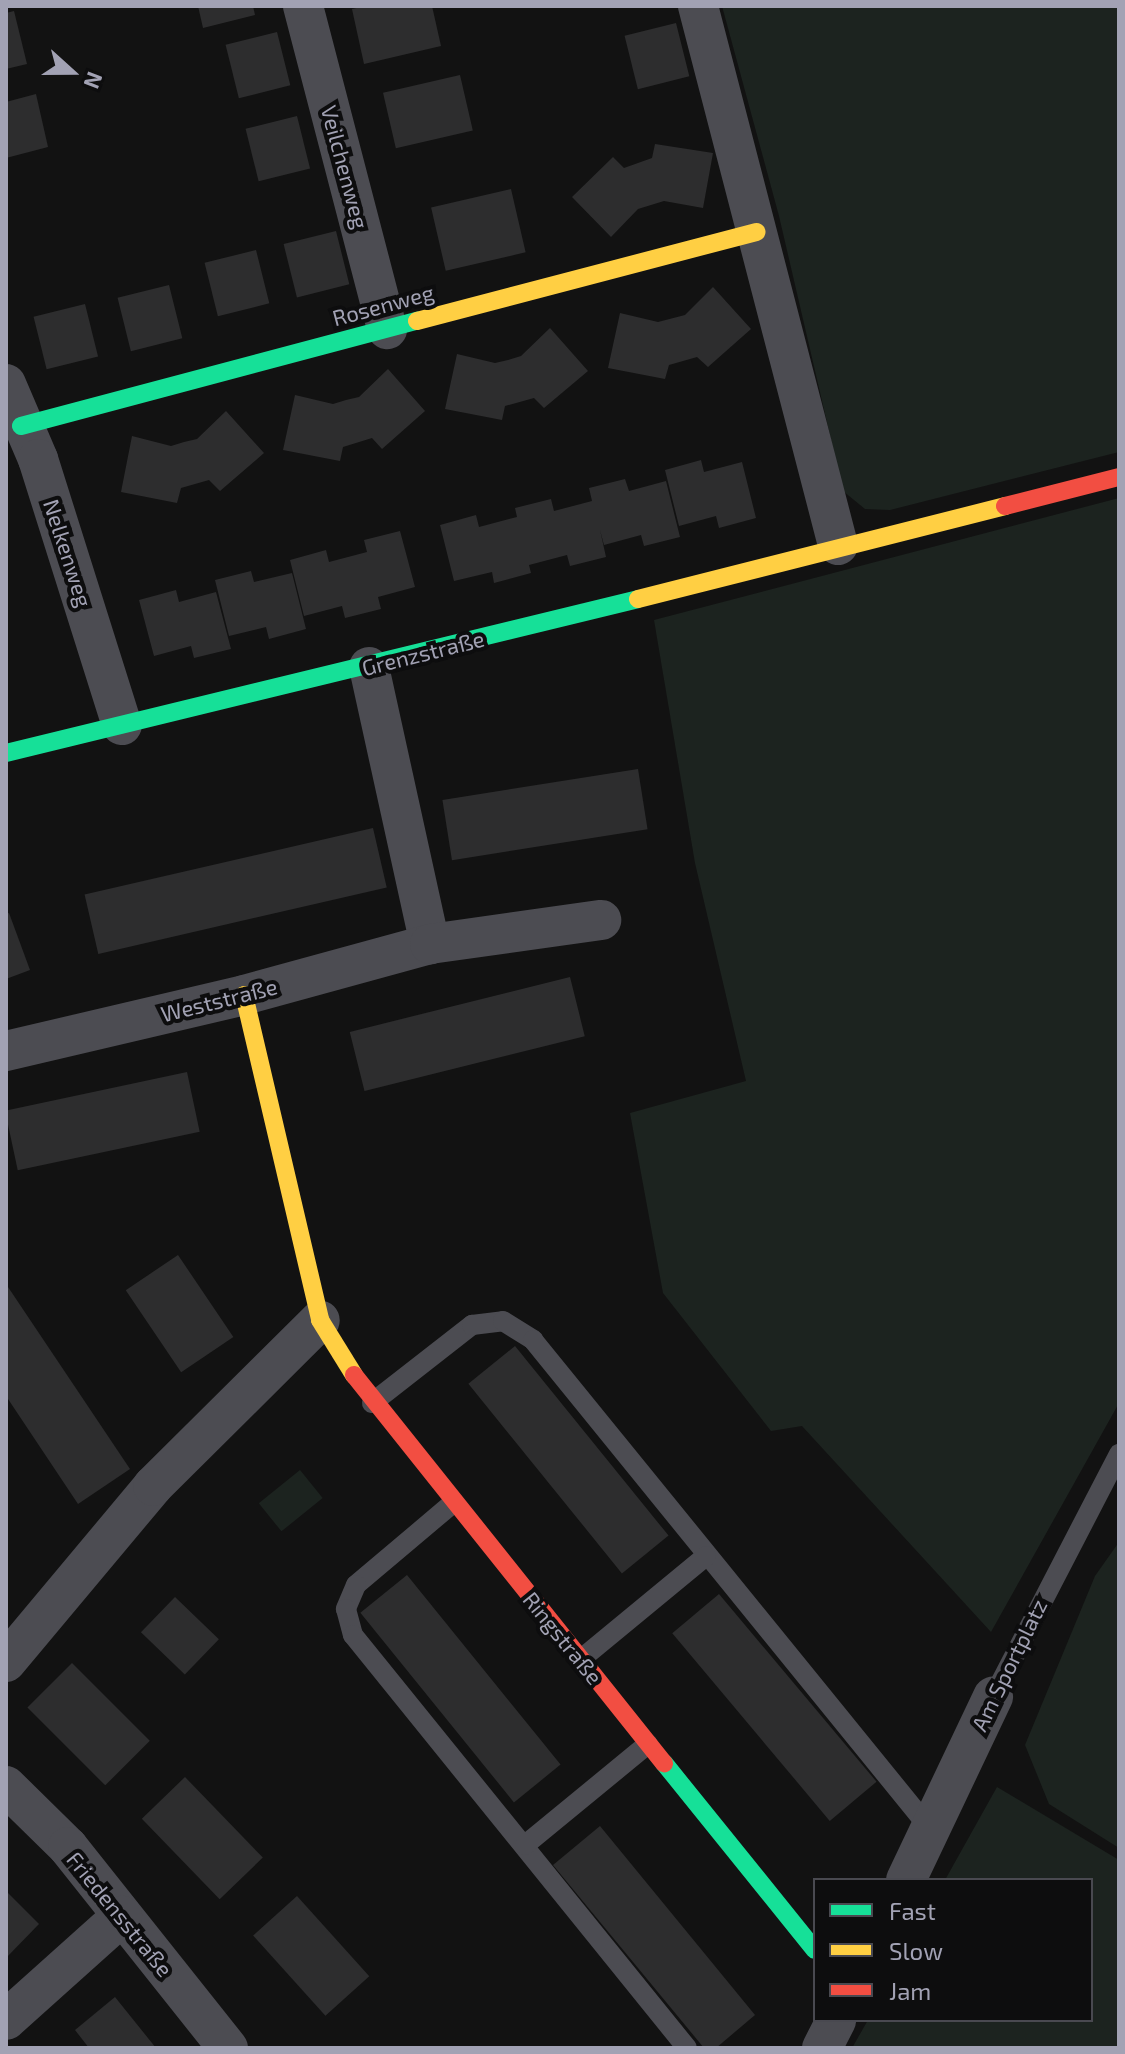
<!DOCTYPE html>
<meta charset="utf-8">
<style>
body{margin:0}
#map{position:relative;width:1125px;height:2054px;overflow:hidden;background:#121212;font-family:"Exo 2",sans-serif}
div>[style]{position:absolute}
.green>*{inset:0;background:#1c231f;transform-origin:0 0}
.building>*{inset:0;background:#2d2d2e;transform-origin:0 0}
.lane>*{height:20px;margin:-10px;padding:0 10px;transform-origin:10px;border-radius:10px;background:#4c4c52}
.street>*{height:40px;margin:-20px;padding:0 20px;transform-origin:20px;border-radius:20px;background:#4c4c52}
.fast>*{height:18px;margin:-9px;padding:0 9px;transform-origin:9px;border-radius:9px;background:#16e098}
.slow>*{height:18px;margin:-9px;padding:0 9px;transform-origin:9px;border-radius:9px;background:#ffcf43}
.jam>*{height:18px;margin:-9px;padding:0 9px;transform-origin:9px;border-radius:9px;background:#f24e42}
span{translate:-50% -50%;white-space:nowrap;text-align:center;line-height:1.15;-webkit-text-stroke:8px #0d0d0e;paint-order:stroke}
.street-label{font-size:22px;color:#a2a2b4}
.frame{position:absolute;inset:0;border:8px solid #a2a2b4;pointer-events:none}
.legend{position:absolute;left:813px;top:1878px;width:280px;height:144px;box-sizing:border-box;background:#0d0d0e;border:2px solid #494950;margin:0;padding:10px 14px;list-style:none;font-size:24px;color:#a2a2b4}
.legend li{display:flex;align-items:center;gap:16px;height:40px}
.legend b{width:40px;border:2px solid #494950}
.north{position:absolute;left:32px;top:32px;width:80px;height:80px;-webkit-text-stroke:6px #0d0d0e;paint-order:stroke;rotate:111deg;font-size:22px;font-weight:700;line-height:32px;text-align:center;color:#a2a2b4}
.north::after{content:'';display:block;margin:auto;width:28px;height:36px;background:#a2a2b4;clip-path:polygon(50% 0,100% 100%,50% 72%,0 100%)}
</style>
<div id="map">
<div class="green">
<i style="clip-path:polygon(722px 6px,1119px 6px,1119px 452px,890px 510px,865px 509px,843px 491px,779px 216px)"></i>
<i style="clip-path:polygon(1119px 498px,1119px 1403px,991px 1632px,802px 1426px,771px 1431px,663px 1293px,630px 1113px,746px 1081px,695px 863px,654px 620px)"></i>
<i style="left:300px;top:1470px;width:36px;height:53px;rotate:51deg"></i>
<i style="clip-path:polygon(1119px 1542px,1119px 1848px,1049px 1804px,1025px 1745px,1095px 1576px)"></i>
<i style="clip-path:polygon(997px 1787px,1119px 1860px,1119px 2048px,852px 2048px,868px 2020px,1091px 2020px,1091px 1880px,945px 1880px)"></i>
</div>
<div class="building">
<i style="clip-path:polygon(198px 6px,253px 6px,255px 15px,203px 28px)"></i>
<i style="clip-path:polygon(365px 6px,432px 6px,441px 46px,364px 64px,352px 9px)"></i>
<i style="clip-path:polygon(14px 11px,27px 64px,6px 69px,6px 13px)"></i>
<i style="left:676px;top:23px;width:55px;height:53px;rotate:76deg"></i>
<i style="left:277px;top:32px;width:55px;height:53px;rotate:76deg"></i>
<i style="left:460px;top:75px;width:57px;height:79px;rotate:77deg"></i>
<i style="clip-path:polygon(36px 94px,48px 147px,6px 158px,6px 102px)"></i>
<i style="left:297px;top:116px;width:54px;height:53px;rotate:76deg"></i>
<i style="clip-path:polygon(655px 144px,713px 153px,703px 208px,664px 201px,638px 209px,611px 237px,572px 197px,613px 157px,624px 168px,652px 158px)"></i>
<i style="left:511px;top:189px;width:65px;height:82px;rotate:77deg"></i>
<i style="left:336px;top:231px;width:55px;height:54px;rotate:76deg"></i>
<i style="left:256px;top:250px;width:55px;height:53px;rotate:76deg"></i>
<i style="left:169px;top:285px;width:55px;height:53px;rotate:76deg"></i>
<i style="clip-path:polygon(713px 287px,751px 329px,708px 367px,697px 357px,669px 365px,665px 379px,608px 368px,620px 313px,658px 322px,685px 315px)"></i>
<i style="left:85px;top:304px;width:54px;height:53px;rotate:76deg"></i>
<i style="clip-path:polygon(550px 328px,588px 371px,544px 408px,534px 398px,505px 406px,502px 420px,445px 409px,457px 354px,495px 363px,508px 360px,521px 356px)"></i>
<i style="clip-path:polygon(388px 369px,425px 411px,382px 449px,372px 438px,343px 447px,340px 461px,283px 450px,295px 395px,333px 404px,346px 400px,359px 397px)"></i>
<i style="clip-path:polygon(226px 411px,264px 453px,220px 491px,209px 480px,181px 488px,177px 503px,121px 492px,132px 436px,171px 446px,184px 442px,197px 439px)"></i>
<i style="clip-path:polygon(701px 460px,704px 472px,742px 462px,756px 518px,719px 528px,716px 516px,679px 526px,665px 470px)"></i>
<i style="clip-path:polygon(625px 479px,629px 491px,666px 481px,680px 537px,644px 546px,641px 535px,604px 545px,600px 530px,606px 557px,570px 566px,567px 555px,529px 565px,531px 573px,494px 583px,492px 572px,454px 581px,440px 525px,476px 515px,479px 527px,517px 517px,515px 508px,551px 499px,554px 511px,592px 501px,589px 488px)"></i>
<i style="clip-path:polygon(400px 531px,415px 587px,378px 597px,381px 609px,345px 618px,342px 606px,304px 616px,290px 560px,326px 550px,329px 562px,367px 552px,364px 540px)"></i>
<i style="clip-path:polygon(251px 571px,254px 582px,292px 573px,306px 629px,269px 639px,266px 627px,229px 636px,215px 580px)"></i>
<i style="clip-path:polygon(176px 590px,179px 602px,216px 592px,231px 649px,194px 658px,191px 646px,154px 656px,139px 600px)"></i>
<i style="left:638px;top:769px;width:61px;height:198px;rotate:81deg"></i>
<i style="left:373px;top:828px;width:61px;height:296px;rotate:77deg"></i>
<i style="clip-path:polygon(9px 913px,30px 970px,6px 979px,6px 914px)"></i>
<i style="left:570px;top:977px;width:61px;height:227px;rotate:76deg"></i>
<i style="left:187px;top:1072px;width:61px;height:186px;rotate:78deg"></i>
<i style="left:178px;top:1255px;width:99px;height:63px;rotate:56deg"></i>
<i style="clip-path:polygon(6px 1284px,130px 1469px,78px 1504px,6px 1396px)"></i>
<i style="left:515px;top:1346px;width:244px;height:60px;rotate:51deg"></i>
<i style="left:407px;top:1575px;width:244px;height:60px;rotate:51deg"></i>
<i style="left:719px;top:1594px;width:245px;height:61px;rotate:50deg"></i>
<i style="left:175px;top:1597px;width:61px;height:49px;rotate:44deg"></i>
<i style="left:72px;top:1663px;width:110px;height:63px;rotate:45deg"></i>
<i style="left:185px;top:1777px;width:112px;height:60px;rotate:46deg"></i>
<i style="clip-path:polygon(600px 1826px,755px 2015px,716px 2048px,704px 2048px,553px 1865px)"></i>
<i style="clip-path:polygon(6px 1891px,39px 1924px,6px 1958px)"></i>
<i style="left:297px;top:1896px;width:108px;height:59px;rotate:48deg"></i>
<i style="clip-path:polygon(115px 1997px,156px 2048px,89px 2048px,75px 2030px)"></i>
</div>
<div class="lane">
<i style="left:372px;top:1403px;width:127px;rotate:-38deg"></i>
<i style="left:472px;top:1325px;width:31px;rotate:-7deg"></i>
<i style="left:503px;top:1321px;width:36px;rotate:32deg"></i>
<i style="left:533px;top:1340px;width:631px;rotate:50.91deg"></i>
<i style="left:453px;top:1503px;width:127px;rotate:139.8deg"></i>
<i style="left:356px;top:1585px;width:26px;rotate:113deg"></i>
<i style="left:346px;top:1609px;width:27px;rotate:75deg"></i>
<i style="left:353px;top:1635px;width:531px;rotate:51.04deg"></i>
<i style="left:580px;top:1660px;width:163px;rotate:-39.5deg"></i>
<i style="left:993px;top:1697px;width:274px;rotate:-62.6deg"></i>
<i style="left:525px;top:1845px;width:159px;rotate:-39.4deg"></i>
</div>
<div class="street">
<i style="left:303px;top:6px;width:334px;rotate:75.4deg"></i>
<i style="left:698px;top:6px;width:557px;rotate:75.44deg"></i>
<i style="left:6px;top:384px;width:82px;rotate:66.9deg"></i>
<i style="left:38px;top:459px;width:279px;rotate:72.5deg"></i>
<i style="left:369px;top:667px;width:284px;rotate:77.6deg"></i>
<i style="left:6px;top:1051px;width:244px;rotate:-13.2deg"></i>
<i style="left:244px;top:995px;width:193px;rotate:-15.3deg"></i>
<i style="left:430px;top:944px;width:173px;rotate:-8deg"></i>
<i style="left:6px;top:1662px;width:229px;rotate:-50.1deg"></i>
<i style="left:153px;top:1486px;width:235px;rotate:-44.8deg"></i>
<i style="left:6px;top:1786px;width:87px;rotate:44.5deg"></i>
<i style="left:68px;top:1847px;width:257px;rotate:51.5deg"></i>
<i style="left:906px;top:1880px;width:203px;rotate:-64.6deg"></i>
<i style="left:6px;top:2020px;width:156px;rotate:-41.9deg"></i>
<i style="left:822px;top:2048px;width:31px;rotate:-63deg"></i>
</div>
<div class="fast">
<i style="left:21px;top:426px;width:410px;rotate:-14.9deg"></i>
<i style="left:6px;top:753px;width:650px;rotate:-13.69deg"></i>
<i style="left:664px;top:1763px;width:240px;rotate:51.1deg"></i>
</div>
<div class="slow">
<i style="left:417px;top:321px;width:351px;rotate:-14.7deg"></i>
<i style="left:638px;top:599px;width:379px;rotate:-14.2deg"></i>
<i style="left:244px;top:995px;width:334px;rotate:76.8deg"></i>
<i style="left:320px;top:1320px;width:65px;rotate:58.3deg"></i>
</div>
<div class="jam">
<i style="left:1005px;top:506px;width:118px;rotate:-14.3deg"></i>
<i style="left:354px;top:1375px;width:497px;rotate:51.4deg"></i>
</div>
<div class="street-label">
<span style="left:345px;top:167px;rotate:75deg">Veilchenweg</span>
<span style="left:383px;top:305px;rotate:-15deg">Rosenweg</span>
<span style="left:68px;top:553px;rotate:72deg">Nelkenweg</span>
<span style="left:423px;top:653px;rotate:-14deg">Grenzstraße</span>
<span style="left:219px;top:1000px;rotate:-14deg">Weststraße</span>
<span style="left:563px;top:1638px;rotate:51deg">Ringstraße</span>
<span style="left:1009px;top:1665px;rotate:-64deg">Am Sportplatz</span>
<span style="left:120px;top:1914px;rotate:51deg">Friedensstraße</span>
</div>
<div class="frame"></div>
<ul class="legend">
<li><b style="height:10px;background:#16e098"></b>Fast</li>
<li><b style="height:10px;background:#ffcf43"></b>Slow</li>
<li><b style="height:10px;background:#f24e42"></b>Jam</li>
</ul>
<div class="north">N</div>
</div>
